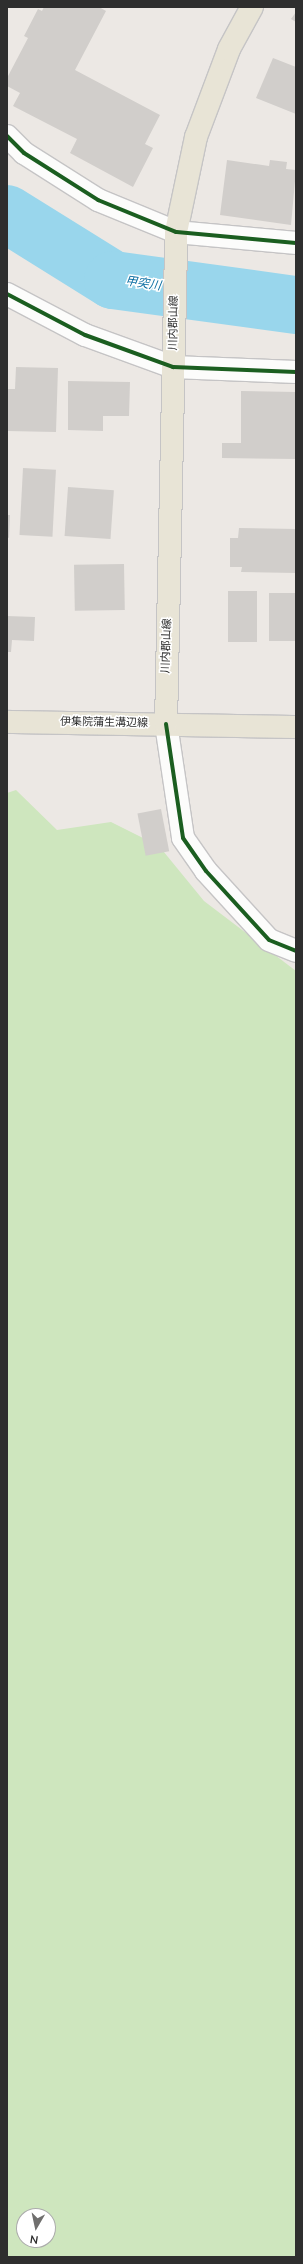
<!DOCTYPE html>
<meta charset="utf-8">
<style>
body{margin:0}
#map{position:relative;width:303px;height:2264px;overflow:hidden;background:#ece8e4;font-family:"Nunito Sans","Noto Sans JP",sans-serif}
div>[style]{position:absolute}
.green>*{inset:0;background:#cee6be}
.river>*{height:58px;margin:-29px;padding:0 29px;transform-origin:29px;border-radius:29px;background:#99d6ec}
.building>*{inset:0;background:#d1cecb;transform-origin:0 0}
.roads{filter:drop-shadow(1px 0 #c5c4c5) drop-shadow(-1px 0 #c5c4c5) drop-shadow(0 1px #c5c4c5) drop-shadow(0 -1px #c5c4c5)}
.street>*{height:22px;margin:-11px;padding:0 11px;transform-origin:11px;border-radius:11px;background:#fcfcfb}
.primary>*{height:22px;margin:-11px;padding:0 11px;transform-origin:11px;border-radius:11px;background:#e8e4d6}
.cycleway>*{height:4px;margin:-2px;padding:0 2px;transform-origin:2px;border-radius:2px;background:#1b5e20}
span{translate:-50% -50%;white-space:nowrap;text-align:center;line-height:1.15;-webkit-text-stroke:3px #fff;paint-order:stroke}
.street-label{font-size:11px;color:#2e2e2e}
.water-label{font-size:12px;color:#0d6fa3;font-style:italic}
.frame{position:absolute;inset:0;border:8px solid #2e2e2e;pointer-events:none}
.north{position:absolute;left:16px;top:2208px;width:40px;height:40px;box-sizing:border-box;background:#fff;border:1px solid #ababab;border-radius:50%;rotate:189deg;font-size:11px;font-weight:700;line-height:16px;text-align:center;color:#2e2e2e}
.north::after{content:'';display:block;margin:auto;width:14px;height:18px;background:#706f6e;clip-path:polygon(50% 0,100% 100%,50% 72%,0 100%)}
</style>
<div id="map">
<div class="green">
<i style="clip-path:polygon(evenodd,16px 790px,57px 830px,111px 822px,159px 846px,204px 901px,296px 971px,296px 2257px,7px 2257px,7px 793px,16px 790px,24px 2216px,48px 2216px,48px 2240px,24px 2240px,24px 2216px)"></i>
</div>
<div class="river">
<i style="left:7px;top:214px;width:125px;rotate:31.9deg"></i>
<i style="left:113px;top:280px;width:185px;rotate:7.8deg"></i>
</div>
<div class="building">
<i style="clip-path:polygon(44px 7px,99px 7px,106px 11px,75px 70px,160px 115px,145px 144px,153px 148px,133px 187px,70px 153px,77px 139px,13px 106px,20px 93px,7px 86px,7px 78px,28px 38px,24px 36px,38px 9px,42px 11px)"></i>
<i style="clip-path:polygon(296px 12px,296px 22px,291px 19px)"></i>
<i style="clip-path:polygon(273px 58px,296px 67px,296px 114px,256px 98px)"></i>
<i style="clip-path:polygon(227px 160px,269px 166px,270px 160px,287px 162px,286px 169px,296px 170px,291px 225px,220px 215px)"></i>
<i style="clip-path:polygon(16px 367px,58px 368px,56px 432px,7px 431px,7px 389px,15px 389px)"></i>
<i style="clip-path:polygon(68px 381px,130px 382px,129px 416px,103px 416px,103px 431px,68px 430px)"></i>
<i style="clip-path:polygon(241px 391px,296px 392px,296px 459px,222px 458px,222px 443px,241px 443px)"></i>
<i style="left:23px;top:468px;width:33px;height:67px;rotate:3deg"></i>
<i style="left:68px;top:487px;width:46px;height:49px;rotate:4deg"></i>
<i style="clip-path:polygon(7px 515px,10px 515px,9px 538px,7px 537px)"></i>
<i style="clip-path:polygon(239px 528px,296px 529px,296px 573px,241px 572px,242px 567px,230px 567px,230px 538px,238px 538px)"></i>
<i style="left:124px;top:564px;width:46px;height:50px;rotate:89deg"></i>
<i style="left:228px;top:591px;width:29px;height:51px"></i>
<i style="left:269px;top:593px;width:27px;height:48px"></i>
<i style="clip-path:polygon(7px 616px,35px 617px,34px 641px,12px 640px,11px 652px,7px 652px)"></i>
<i style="left:161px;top:809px;width:43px;height:24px;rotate:79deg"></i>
</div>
<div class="roads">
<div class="street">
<i style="left:7px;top:136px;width:24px;rotate:45deg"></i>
<i style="left:24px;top:153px;width:88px;rotate:32.4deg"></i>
<i style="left:98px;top:200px;width:84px;rotate:22.3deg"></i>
<i style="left:176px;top:232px;width:121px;rotate:5.2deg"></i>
<i style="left:7px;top:294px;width:88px;rotate:27.7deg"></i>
<i style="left:85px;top:335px;width:94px;rotate:20deg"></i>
<i style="left:173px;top:367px;width:123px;rotate:2.3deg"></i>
<i style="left:166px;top:724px;width:115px;rotate:81.5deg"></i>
<i style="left:183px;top:838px;width:40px;rotate:55.1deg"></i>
<i style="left:206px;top:871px;width:93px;rotate:47.6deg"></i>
<i style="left:269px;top:940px;width:29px;rotate:22deg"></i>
</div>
<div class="primary">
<i style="left:7px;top:722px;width:289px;rotate:1deg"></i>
<i style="left:166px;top:724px;width:492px;rotate:-88.8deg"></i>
<i style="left:176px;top:232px;width:97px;rotate:-78.1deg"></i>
<i style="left:196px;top:137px;width:94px;rotate:-69.4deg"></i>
<i style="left:229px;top:49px;width:48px;rotate:-61.3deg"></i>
</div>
</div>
<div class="cycleway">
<i style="left:7px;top:136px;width:24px;rotate:45deg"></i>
<i style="left:24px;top:153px;width:88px;rotate:32.4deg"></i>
<i style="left:98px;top:200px;width:84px;rotate:22.3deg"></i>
<i style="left:176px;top:232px;width:121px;rotate:5.2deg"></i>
<i style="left:7px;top:294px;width:88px;rotate:27.7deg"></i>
<i style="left:85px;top:335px;width:94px;rotate:20deg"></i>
<i style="left:173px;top:367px;width:123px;rotate:2.3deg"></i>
<i style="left:166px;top:724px;width:115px;rotate:81.5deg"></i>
<i style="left:183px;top:838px;width:40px;rotate:55.1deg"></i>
<i style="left:206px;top:871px;width:93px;rotate:47.6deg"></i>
<i style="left:269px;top:940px;width:29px;rotate:22deg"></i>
</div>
<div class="street-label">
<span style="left:174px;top:323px;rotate:-89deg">川内郡山線</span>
<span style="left:167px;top:646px;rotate:-88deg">川内郡山線</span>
<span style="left:104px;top:723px;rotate:1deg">伊集院蒲生溝辺線</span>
</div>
<div class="water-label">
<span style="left:143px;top:284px;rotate:8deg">甲突川</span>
</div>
<div class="frame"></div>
<div class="north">N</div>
</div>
